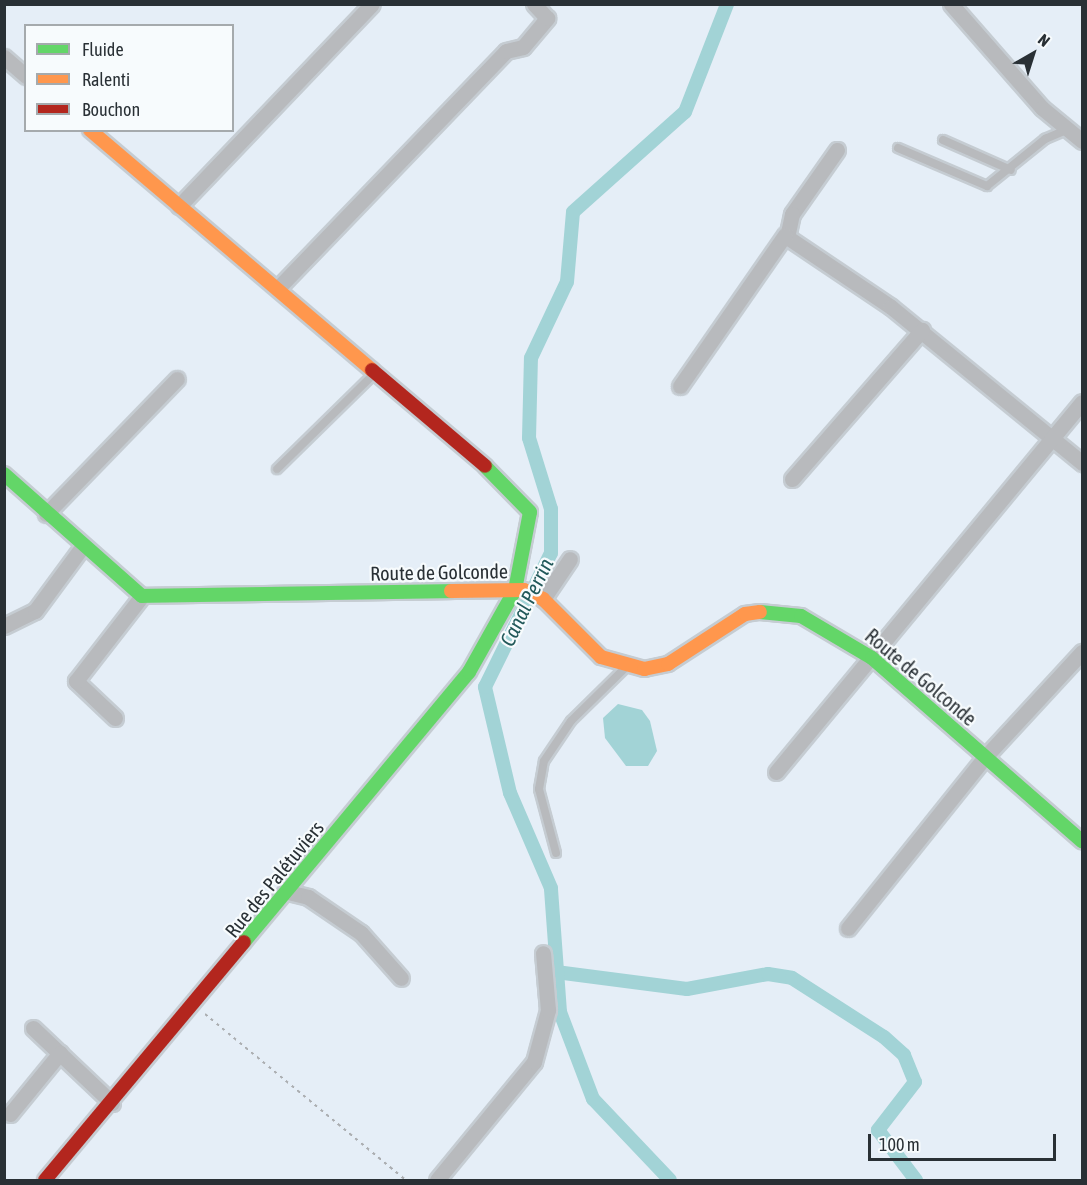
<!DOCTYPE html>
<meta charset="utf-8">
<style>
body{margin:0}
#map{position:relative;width:1087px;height:1185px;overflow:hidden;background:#e5eef7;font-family:"Asap Condensed",sans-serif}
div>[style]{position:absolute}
.water>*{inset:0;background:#a2d3d6}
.canal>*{height:14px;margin:-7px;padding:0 7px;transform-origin:7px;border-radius:7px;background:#a2d3d6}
.path>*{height:2px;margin-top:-1px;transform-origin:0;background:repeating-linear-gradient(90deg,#aaadb0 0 3px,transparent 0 7.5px)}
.roads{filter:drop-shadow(2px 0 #c5ccd2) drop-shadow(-2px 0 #c5ccd2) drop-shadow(0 2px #c5ccd2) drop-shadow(0 -2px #c5ccd2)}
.lane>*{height:8px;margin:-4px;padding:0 4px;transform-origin:4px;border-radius:4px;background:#b8babd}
.street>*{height:15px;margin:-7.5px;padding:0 7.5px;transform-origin:7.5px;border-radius:7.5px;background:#b8babd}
.fast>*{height:14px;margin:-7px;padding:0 7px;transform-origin:7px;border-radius:7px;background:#63d668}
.slow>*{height:14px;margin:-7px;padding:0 7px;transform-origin:7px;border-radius:7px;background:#ff974d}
.jam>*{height:14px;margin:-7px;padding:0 7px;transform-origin:7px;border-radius:7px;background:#b3261e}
span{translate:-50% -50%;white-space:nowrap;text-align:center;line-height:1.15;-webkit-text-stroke:4.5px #f7fbfd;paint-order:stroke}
.street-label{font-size:20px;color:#293035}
.water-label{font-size:21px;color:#22595a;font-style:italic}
.frame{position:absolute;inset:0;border:6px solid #293035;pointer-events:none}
.legend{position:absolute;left:24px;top:24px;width:210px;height:108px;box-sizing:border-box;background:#f7fbfd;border:2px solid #a5aaad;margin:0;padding:8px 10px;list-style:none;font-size:18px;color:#293035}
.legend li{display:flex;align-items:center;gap:12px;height:30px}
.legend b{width:30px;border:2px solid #a5aaad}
.north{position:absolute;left:1003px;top:24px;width:60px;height:60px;-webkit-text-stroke:4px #f7fbfd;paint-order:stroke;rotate:39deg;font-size:16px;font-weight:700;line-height:24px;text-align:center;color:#293035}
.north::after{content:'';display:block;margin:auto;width:21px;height:27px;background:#293035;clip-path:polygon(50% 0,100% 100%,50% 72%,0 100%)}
.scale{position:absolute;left:868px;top:1134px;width:188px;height:27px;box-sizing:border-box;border:3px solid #293035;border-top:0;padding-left:8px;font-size:18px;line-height:21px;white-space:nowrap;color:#293035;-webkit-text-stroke:4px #f7fbfd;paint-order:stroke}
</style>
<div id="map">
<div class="water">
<i style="clip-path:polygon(618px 704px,642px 710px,650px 721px,657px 751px,648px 766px,626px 766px,605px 738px,603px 718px)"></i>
</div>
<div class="canal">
<i style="left:556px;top:972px;width:132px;rotate:7.4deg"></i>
<i style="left:687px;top:989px;width:82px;rotate:-10.5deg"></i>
<i style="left:768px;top:974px;width:24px;rotate:9deg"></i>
<i style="left:792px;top:978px;width:109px;rotate:32.7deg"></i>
<i style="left:884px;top:1037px;width:27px;rotate:42deg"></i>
<i style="left:904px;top:1055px;width:29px;rotate:68deg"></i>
<i style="left:915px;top:1082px;width:61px;rotate:127.6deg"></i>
<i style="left:878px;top:1130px;width:63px;rotate:52.8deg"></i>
<i style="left:670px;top:1180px;width:112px;rotate:-133.5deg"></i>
<i style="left:593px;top:1099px;width:93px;rotate:-110.8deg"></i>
<i style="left:560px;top:1012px;width:124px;rotate:-94.2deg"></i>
<i style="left:551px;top:888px;width:103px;rotate:-113.3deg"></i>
<i style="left:510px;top:793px;width:109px;rotate:-103.3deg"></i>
<i style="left:485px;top:687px;width:149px;rotate:-63.8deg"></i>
<i style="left:551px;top:553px;width:44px;rotate:-90deg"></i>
<i style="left:551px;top:509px;width:74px;rotate:-107.2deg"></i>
<i style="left:529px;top:438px;width:80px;rotate:-88.6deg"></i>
<i style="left:531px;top:358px;width:84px;rotate:-64.7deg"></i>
<i style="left:567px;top:282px;width:70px;rotate:-85.1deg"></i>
<i style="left:573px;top:212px;width:150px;rotate:-41.8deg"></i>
<i style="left:685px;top:112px;width:116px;rotate:-68.7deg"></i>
</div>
<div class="path">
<i style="left:205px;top:1014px;width:261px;rotate:39.6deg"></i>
</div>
<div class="roads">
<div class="lane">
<i style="left:943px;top:140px;width:74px;rotate:23.8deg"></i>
<i style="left:898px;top:148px;width:97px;rotate:23.1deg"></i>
<i style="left:987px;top:186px;width:75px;rotate:-39deg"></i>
<i style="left:1045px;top:139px;width:23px;rotate:-23deg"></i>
<i style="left:277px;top:469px;width:134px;rotate:-44.4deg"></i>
<i style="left:556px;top:853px;width:66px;rotate:-104.9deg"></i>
<i style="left:539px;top:789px;width:28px;rotate:-80deg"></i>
<i style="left:544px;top:761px;width:48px;rotate:-56deg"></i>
<i style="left:571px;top:721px;width:77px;rotate:-44.5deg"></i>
</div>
<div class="street">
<i style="left:951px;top:4px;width:138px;rotate:48.8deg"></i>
<i style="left:1042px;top:108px;width:52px;rotate:39.5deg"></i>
<i style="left:4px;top:57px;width:29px;rotate:41deg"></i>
<i style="left:837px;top:150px;width:78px;rotate:125.1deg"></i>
<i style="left:792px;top:214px;width:24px;rotate:102deg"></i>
<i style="left:787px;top:237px;width:125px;rotate:33.9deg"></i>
<i style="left:891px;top:307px;width:247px;rotate:39.2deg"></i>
<i style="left:179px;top:206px;width:279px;rotate:-46.3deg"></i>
<i style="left:279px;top:287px;width:327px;rotate:-46.1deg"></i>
<i style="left:506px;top:51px;width:17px;rotate:-13deg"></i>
<i style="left:523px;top:47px;width:38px;rotate:-50deg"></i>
<i style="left:547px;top:18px;width:19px;rotate:-133deg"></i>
<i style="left:680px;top:386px;width:184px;rotate:-55.2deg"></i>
<i style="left:792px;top:479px;width:198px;rotate:-48.9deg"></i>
<i style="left:46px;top:514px;width:188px;rotate:-45.9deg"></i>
<i style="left:543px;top:599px;width:48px;rotate:-56deg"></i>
<i style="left:4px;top:626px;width:34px;rotate:-26deg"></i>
<i style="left:35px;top:611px;width:81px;rotate:-53.6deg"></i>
<i style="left:115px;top:718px;width:54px;rotate:-136.5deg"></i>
<i style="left:76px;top:681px;width:108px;rotate:-52.2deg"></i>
<i style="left:776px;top:772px;width:480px;rotate:-50.4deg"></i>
<i style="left:288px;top:892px;width:21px;rotate:14deg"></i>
<i style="left:308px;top:897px;width:64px;rotate:34.2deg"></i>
<i style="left:361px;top:933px;width:60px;rotate:48.4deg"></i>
<i style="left:848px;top:928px;width:221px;rotate:-51.3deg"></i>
<i style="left:986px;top:756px;width:142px;rotate:-47.3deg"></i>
<i style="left:33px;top:1028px;width:109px;rotate:43.5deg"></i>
<i style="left:10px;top:1114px;width:79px;rotate:-50.7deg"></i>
<i style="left:437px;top:1180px;width:153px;rotate:-50.6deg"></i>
<i style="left:534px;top:1062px;width:54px;rotate:-74.9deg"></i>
<i style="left:548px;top:1010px;width:57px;rotate:-95deg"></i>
</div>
<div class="fast">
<i style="left:4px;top:474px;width:184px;rotate:41.5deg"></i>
<i style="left:142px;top:596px;width:309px;rotate:-0.9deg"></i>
<i style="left:760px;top:612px;width:41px;rotate:5.6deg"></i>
<i style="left:801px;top:616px;width:82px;rotate:30.6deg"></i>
<i style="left:872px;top:658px;width:279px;rotate:41.1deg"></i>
<i style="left:244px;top:942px;width:351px;rotate:-50.2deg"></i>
<i style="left:469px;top:672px;width:94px;rotate:-60.7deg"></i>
<i style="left:515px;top:590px;width:79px;rotate:-79.1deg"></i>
<i style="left:530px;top:512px;width:64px;rotate:-134.4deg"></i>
</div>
<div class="slow">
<i style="left:90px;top:130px;width:370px;rotate:40.4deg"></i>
<i style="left:451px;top:591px;width:73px;rotate:-0.8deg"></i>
<i style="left:524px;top:590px;width:21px;rotate:25deg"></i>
<i style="left:543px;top:599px;width:82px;rotate:45deg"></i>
<i style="left:601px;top:657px;width:45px;rotate:15.6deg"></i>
<i style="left:644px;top:669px;width:25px;rotate:-12deg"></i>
<i style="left:668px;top:664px;width:92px;rotate:-33deg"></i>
<i style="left:745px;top:614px;width:15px;rotate:-8deg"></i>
</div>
<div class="jam">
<i style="left:372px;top:370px;width:148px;rotate:40.3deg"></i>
<i style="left:45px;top:1180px;width:310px;rotate:-50.1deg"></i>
</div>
</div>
<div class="street-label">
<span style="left:439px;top:572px;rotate:-1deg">Route de Golconde</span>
<span style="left:921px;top:677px;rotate:40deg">Route de Golconde</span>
<span style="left:274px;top:879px;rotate:-51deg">Rue des Palétuviers</span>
</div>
<div class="water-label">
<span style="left:526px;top:602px;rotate:-64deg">Canal Perrin</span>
</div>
<div class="frame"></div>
<ul class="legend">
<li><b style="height:8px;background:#63d668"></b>Fluide</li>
<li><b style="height:8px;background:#ff974d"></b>Ralenti</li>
<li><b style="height:8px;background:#b3261e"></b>Bouchon</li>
</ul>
<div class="north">N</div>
<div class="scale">100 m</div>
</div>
